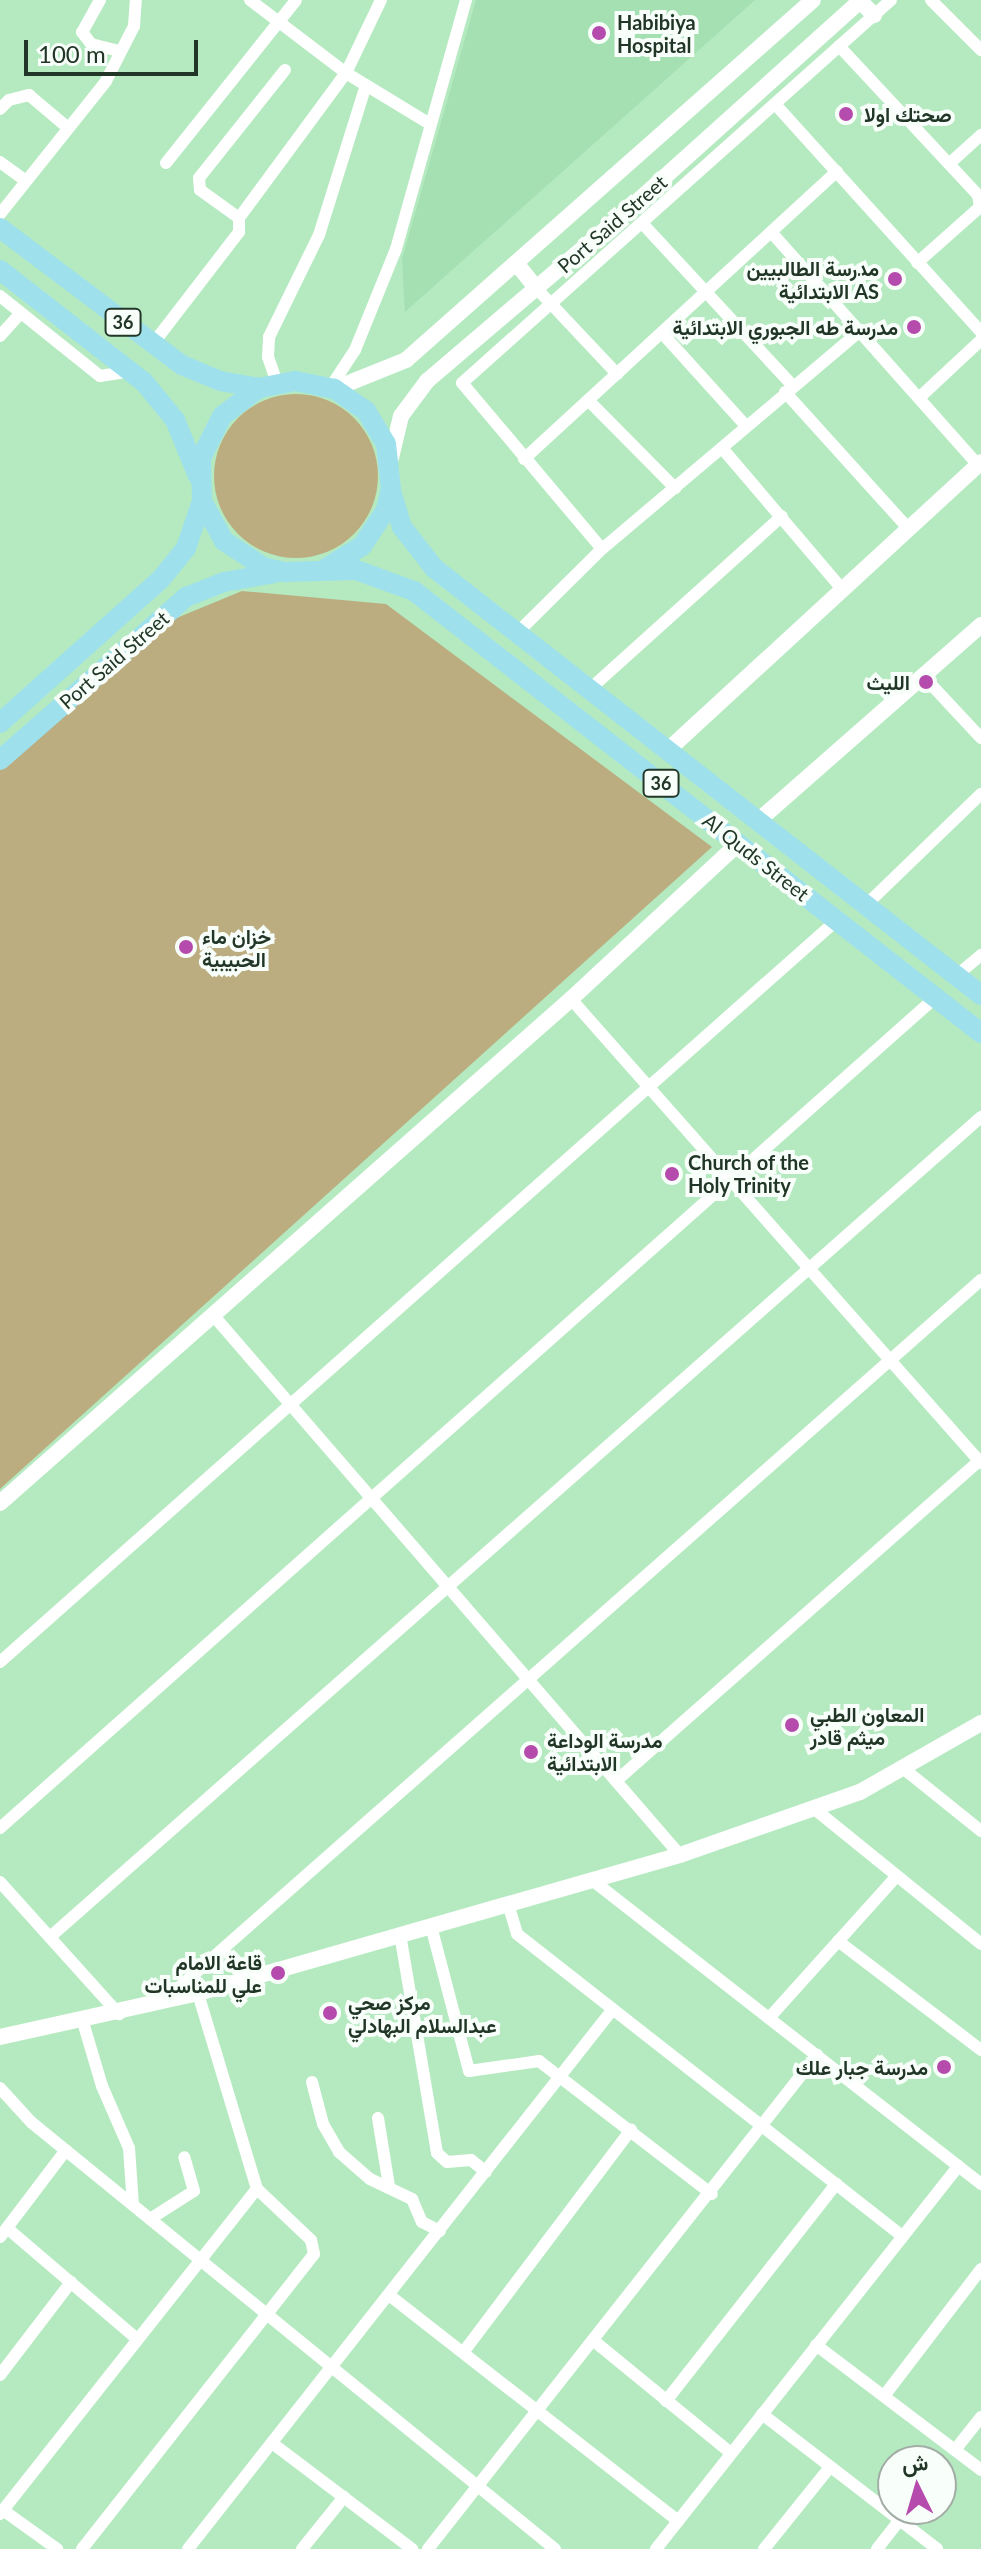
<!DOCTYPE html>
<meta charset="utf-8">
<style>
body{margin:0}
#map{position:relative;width:981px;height:2549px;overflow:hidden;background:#b5eac1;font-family:Lato,Vazirmatn,sans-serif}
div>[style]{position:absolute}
.built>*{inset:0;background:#a4e0b2}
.green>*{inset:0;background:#bcad81}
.round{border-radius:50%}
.minor>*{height:12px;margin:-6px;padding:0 6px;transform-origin:6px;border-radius:6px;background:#fff}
.tertiary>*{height:16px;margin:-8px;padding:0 8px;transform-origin:8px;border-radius:8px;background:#fff}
.primary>*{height:20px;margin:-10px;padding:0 10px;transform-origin:10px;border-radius:10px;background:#9ee0ec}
.dots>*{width:22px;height:22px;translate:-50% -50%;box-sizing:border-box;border:4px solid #f8fef9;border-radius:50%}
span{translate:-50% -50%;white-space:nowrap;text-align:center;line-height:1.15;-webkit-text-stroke:8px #f8fef9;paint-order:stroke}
.shield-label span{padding:2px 6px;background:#f8fef9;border:2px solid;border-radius:6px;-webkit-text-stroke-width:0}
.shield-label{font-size:18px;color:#213626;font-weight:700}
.poi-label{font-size:20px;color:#213626;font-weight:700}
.left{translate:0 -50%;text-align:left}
.right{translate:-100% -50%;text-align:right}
.street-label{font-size:20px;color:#213626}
.north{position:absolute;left:877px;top:2445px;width:80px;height:80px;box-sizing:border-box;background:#f8fef9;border:2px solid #a2aea5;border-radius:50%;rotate:355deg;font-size:22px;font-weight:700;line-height:32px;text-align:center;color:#213626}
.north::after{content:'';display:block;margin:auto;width:28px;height:36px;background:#b54bac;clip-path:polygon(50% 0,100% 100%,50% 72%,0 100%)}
.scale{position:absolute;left:24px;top:40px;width:174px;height:36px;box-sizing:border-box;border:4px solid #213626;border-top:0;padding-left:10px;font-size:24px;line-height:28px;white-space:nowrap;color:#213626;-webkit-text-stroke:6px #f8fef9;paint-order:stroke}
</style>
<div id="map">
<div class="built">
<i style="clip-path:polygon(476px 0,755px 0,405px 312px,402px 259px)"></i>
</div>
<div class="green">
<i class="round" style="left:214px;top:394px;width:164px;height:164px"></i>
<i style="clip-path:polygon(242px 591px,386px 604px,712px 847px,0 1489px,0 760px,145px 631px)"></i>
</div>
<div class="minor">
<i style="left:100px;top:0;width:37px;rotate:119deg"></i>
<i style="left:82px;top:32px;width:15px;rotate:53deg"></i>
<i style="left:91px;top:44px;width:30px;rotate:14deg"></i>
<i style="left:250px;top:0;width:121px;rotate:37.2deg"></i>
<i style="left:346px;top:73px;width:98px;rotate:31.3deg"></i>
<i style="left:931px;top:0;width:71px;rotate:45deg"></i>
<i style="left:839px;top:46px;width:204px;rotate:47deg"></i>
<i style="left:978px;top:195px;width:12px;rotate:81deg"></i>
<i style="left:980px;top:207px;width:84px;rotate:138.4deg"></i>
<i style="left:775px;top:104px;width:307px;rotate:47.9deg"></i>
<i style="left:0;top:109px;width:13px;rotate:-45deg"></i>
<i style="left:9px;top:100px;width:21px;rotate:-14deg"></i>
<i style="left:29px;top:95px;width:51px;rotate:40.2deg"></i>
<i style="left:0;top:162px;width:32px;rotate:36deg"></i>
<i style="left:166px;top:163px;width:208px;rotate:-51.4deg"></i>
<i style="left:950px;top:163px;width:42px;rotate:-42.1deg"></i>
<i style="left:0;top:214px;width:170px;rotate:-51.4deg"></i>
<i style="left:106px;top:81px;width:62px;rotate:-63deg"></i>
<i style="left:134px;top:26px;width:26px;rotate:-86deg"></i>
<i style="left:239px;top:218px;width:48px;rotate:-144.3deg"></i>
<i style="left:200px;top:190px;width:12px;rotate:-95deg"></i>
<i style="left:199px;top:178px;width:138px;rotate:-51.5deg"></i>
<i style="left:642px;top:223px;width:222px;rotate:47.2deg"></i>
<i style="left:772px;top:233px;width:310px;rotate:48.4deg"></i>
<i style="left:537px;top:289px;width:117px;rotate:46.7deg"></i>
<i style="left:0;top:296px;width:128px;rotate:38.7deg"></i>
<i style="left:100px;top:376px;width:32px;rotate:-9deg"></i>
<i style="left:662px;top:333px;width:125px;rotate:47.9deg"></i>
<i style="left:0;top:336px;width:31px;rotate:-48deg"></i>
<i style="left:152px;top:345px;width:143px;rotate:-52.4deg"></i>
<i style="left:239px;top:232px;width:14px;rotate:-90deg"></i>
<i style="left:239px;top:218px;width:180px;rotate:-53.6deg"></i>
<i style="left:346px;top:73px;width:81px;rotate:-64.4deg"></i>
<i style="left:277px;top:383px;width:28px;rotate:-109deg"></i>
<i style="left:268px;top:357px;width:20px;rotate:-87deg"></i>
<i style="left:269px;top:337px;width:114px;rotate:-63.9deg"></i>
<i style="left:319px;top:235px;width:157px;rotate:-72.6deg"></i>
<i style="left:330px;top:388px;width:45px;rotate:-56.7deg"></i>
<i style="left:355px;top:350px;width:109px;rotate:-67.9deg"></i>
<i style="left:396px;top:249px;width:259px;rotate:-74.3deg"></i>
<i style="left:785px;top:392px;width:182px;rotate:47.9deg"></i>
<i style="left:920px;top:397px;width:83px;rotate:-43.1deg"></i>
<i style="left:588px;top:400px;width:124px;rotate:45.3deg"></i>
<i style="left:722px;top:448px;width:184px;rotate:49.6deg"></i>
<i style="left:524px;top:459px;width:425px;rotate:-42.6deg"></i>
<i style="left:602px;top:549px;width:217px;rotate:-130.1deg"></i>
<i style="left:462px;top:383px;width:575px;rotate:-41.76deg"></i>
<i style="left:517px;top:633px;width:120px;rotate:-44.7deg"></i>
<i style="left:602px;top:549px;width:339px;rotate:-40.2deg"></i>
<i style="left:925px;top:678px;width:82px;rotate:47deg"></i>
<i style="left:590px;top:689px;width:258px;rotate:-42deg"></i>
<i style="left:866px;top:905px;width:160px;rotate:-44deg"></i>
<i style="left:956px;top:976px;width:33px;rotate:-40deg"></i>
<i style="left:571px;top:999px;width:619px;rotate:48.54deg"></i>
<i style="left:213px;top:1315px;width:714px;rotate:49.15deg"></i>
<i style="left:0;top:1662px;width:1119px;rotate:-41.56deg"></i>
<i style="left:904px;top:1769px;width:99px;rotate:38.8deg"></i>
<i style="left:616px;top:1781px;width:487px;rotate:-41.4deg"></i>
<i style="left:817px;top:1811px;width:211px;rotate:39deg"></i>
<i style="left:0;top:1828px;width:1252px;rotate:-41.6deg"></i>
<i style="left:592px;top:1880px;width:494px;rotate:38deg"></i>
<i style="left:0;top:1882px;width:178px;rotate:48deg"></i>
<i style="left:508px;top:1904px;width:31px;rotate:73deg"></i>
<i style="left:517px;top:1934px;width:489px;rotate:38.1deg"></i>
<i style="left:431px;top:1926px;width:150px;rotate:75.3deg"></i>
<i style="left:469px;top:2071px;width:71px;rotate:-8.1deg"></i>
<i style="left:539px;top:2061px;width:218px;rotate:37.6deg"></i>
<i style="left:400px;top:1934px;width:222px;rotate:80.4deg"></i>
<i style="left:437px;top:2153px;width:13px;rotate:42deg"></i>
<i style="left:447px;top:2162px;width:24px;rotate:-5deg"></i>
<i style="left:471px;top:2160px;width:19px;rotate:39deg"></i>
<i style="left:50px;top:1937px;width:1241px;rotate:-41.37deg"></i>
<i style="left:838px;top:1941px;width:180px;rotate:37.3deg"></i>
<i style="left:166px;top:1999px;width:1087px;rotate:-41.42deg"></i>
<i style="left:769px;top:2018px;width:191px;rotate:-48deg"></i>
<i style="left:83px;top:2022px;width:67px;rotate:73.5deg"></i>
<i style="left:102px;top:2086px;width:68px;rotate:66.5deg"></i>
<i style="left:129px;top:2148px;width:57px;rotate:86deg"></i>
<i style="left:312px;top:2082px;width:43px;rotate:75.3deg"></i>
<i style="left:323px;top:2124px;width:32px;rotate:60deg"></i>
<i style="left:339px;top:2152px;width:41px;rotate:41.1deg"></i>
<i style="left:370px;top:2179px;width:47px;rotate:25.5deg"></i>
<i style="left:412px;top:2199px;width:25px;rotate:67deg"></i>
<i style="left:422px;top:2222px;width:20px;rotate:27deg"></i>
<i style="left:0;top:2088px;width:46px;rotate:47.6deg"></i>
<i style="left:31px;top:2122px;width:676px;rotate:39.18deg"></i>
<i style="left:378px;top:2118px;width:69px;rotate:80.8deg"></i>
<i style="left:150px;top:2219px;width:52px;rotate:-32.5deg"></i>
<i style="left:194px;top:2191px;width:35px;rotate:-106deg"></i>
<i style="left:7px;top:2228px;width:171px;rotate:40.5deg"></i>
<i style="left:0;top:2237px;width:109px;rotate:-52.8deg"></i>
<i style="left:389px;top:2295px;width:367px;rotate:38deg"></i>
<i style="left:594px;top:2341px;width:177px;rotate:39.3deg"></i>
<i style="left:816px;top:2345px;width:207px;rotate:37.1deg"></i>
<i style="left:465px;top:2350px;width:276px;rotate:-53deg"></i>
<i style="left:0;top:2375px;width:117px;rotate:-52.6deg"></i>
<i style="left:884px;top:2396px;width:160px;rotate:-52.6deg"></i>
<i style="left:666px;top:2401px;width:276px;rotate:-51.9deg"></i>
<i style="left:762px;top:2414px;width:221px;rotate:37.6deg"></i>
<i style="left:272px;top:2443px;width:176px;rotate:37.1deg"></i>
<i style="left:955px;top:2450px;width:42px;rotate:-51.8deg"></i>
<i style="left:3px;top:2510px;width:67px;rotate:35.8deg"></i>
<i style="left:0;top:2514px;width:414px;rotate:-51.7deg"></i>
<i style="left:82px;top:2549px;width:375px;rotate:-51.8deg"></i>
<i style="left:314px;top:2254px;width:14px;rotate:-102deg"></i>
<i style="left:311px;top:2240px;width:74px;rotate:-136.6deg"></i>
<i style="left:257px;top:2189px;width:205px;rotate:-106.8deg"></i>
<i style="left:188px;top:2549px;width:687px;rotate:-51.8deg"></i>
<i style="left:302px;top:2549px;width:67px;rotate:-51.1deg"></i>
<i style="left:428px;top:2549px;width:629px;rotate:-51.78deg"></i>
<i style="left:656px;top:2549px;width:488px;rotate:-51.7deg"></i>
<i style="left:764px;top:2549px;width:105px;rotate:-51.2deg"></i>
<i style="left:877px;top:2549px;width:37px;rotate:-52deg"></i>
</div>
<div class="tertiary">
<i style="left:860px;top:1px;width:20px;rotate:45deg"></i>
<i style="left:516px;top:263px;width:33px;rotate:51deg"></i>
<i style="left:334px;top:389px;width:78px;rotate:-21.9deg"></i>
<i style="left:406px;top:360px;width:543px;rotate:-41.49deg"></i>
<i style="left:391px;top:458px;width:43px;rotate:-76.6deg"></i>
<i style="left:401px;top:416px;width:44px;rotate:-53.4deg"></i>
<i style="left:427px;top:381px;width:265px;rotate:-40.4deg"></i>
<i style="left:629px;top:209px;width:312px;rotate:-42deg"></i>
<i style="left:668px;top:750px;width:425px;rotate:-42.6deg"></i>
<i style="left:758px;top:821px;width:297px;rotate:-41.3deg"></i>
<i style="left:0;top:1503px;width:762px;rotate:-41.43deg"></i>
<i style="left:571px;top:999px;width:229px;rotate:-42.9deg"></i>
<i style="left:0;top:2037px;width:203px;rotate:-12.5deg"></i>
<i style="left:198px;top:1993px;width:501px;rotate:-15.98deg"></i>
<i style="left:680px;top:1855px;width:191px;rotate:-19.3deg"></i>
<i style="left:860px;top:1792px;width:139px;rotate:-29.7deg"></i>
</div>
<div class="primary">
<i style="left:0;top:228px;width:228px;rotate:37deg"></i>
<i style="left:182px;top:365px;width:41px;rotate:22.8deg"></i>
<i style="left:220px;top:381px;width:40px;rotate:10deg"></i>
<i style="left:0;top:270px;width:182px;rotate:37.9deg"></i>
<i style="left:144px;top:382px;width:49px;rotate:50.8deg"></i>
<i style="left:175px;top:420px;width:61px;rotate:67.7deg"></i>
<i style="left:391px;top:491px;width:38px;rotate:73deg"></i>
<i style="left:402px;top:527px;width:52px;rotate:52deg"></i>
<i style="left:434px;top:568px;width:694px;rotate:37.98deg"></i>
<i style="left:326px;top:568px;width:42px;rotate:-31.4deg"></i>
<i style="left:362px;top:546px;width:43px;rotate:-56.3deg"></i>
<i style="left:386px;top:510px;width:22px;rotate:-77deg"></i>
<i style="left:391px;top:489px;width:45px;rotate:-96.3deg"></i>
<i style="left:386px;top:444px;width:39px;rotate:-121deg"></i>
<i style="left:366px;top:411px;width:39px;rotate:-145deg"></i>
<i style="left:334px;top:389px;width:40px;rotate:-168deg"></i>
<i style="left:295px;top:381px;width:37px;rotate:169deg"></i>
<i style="left:259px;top:388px;width:46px;rotate:142.9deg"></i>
<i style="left:222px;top:416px;width:47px;rotate:116.6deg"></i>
<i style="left:201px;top:458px;width:43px;rotate:88.7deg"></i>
<i style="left:202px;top:501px;width:46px;rotate:61.2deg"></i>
<i style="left:224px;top:541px;width:47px;rotate:33.7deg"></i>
<i style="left:263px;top:567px;width:23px;rotate:13deg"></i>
<i style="left:285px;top:572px;width:71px;rotate:-1.6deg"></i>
<i style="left:356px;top:570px;width:62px;rotate:19.9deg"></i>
<i style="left:414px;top:591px;width:719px;rotate:37.94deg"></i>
<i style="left:0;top:723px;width:216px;rotate:-41.8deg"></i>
<i style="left:161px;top:579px;width:40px;rotate:-51deg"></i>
<i style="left:186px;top:548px;width:50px;rotate:-71.2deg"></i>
<i style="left:0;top:760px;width:247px;rotate:-41.2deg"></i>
<i style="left:186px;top:597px;width:41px;rotate:-21.5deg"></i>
<i style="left:224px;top:582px;width:52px;rotate:-10deg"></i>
</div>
<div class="dots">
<i style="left:599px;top:33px;background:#b54bac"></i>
<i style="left:846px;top:114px;background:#b54bac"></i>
<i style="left:895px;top:279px;background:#b54bac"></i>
<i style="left:914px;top:327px;background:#b54bac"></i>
<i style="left:926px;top:682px;background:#b54bac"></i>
<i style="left:186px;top:947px;background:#b54bac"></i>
<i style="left:672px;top:1174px;background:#b54bac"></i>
<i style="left:792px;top:1725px;background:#b54bac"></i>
<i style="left:531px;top:1752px;background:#b54bac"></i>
<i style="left:278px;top:1973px;background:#b54bac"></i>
<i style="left:330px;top:2013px;background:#b54bac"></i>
<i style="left:944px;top:2067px;background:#b54bac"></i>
</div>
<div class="shield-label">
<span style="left:123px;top:322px">36</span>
<span style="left:661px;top:783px">36</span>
</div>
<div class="poi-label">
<span class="left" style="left:617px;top:34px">Habibiya<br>Hospital</span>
<span class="left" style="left:864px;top:114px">صحتك اولا</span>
<span class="right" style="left:879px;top:280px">مدرسة الطالبيين<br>الابتدائية AS</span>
<span class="right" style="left:898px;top:327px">مدرسة طه الجبوري الابتدائية</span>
<span class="right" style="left:910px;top:682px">الليث</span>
<span class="left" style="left:202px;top:948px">خزان ماء<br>الحبيبية</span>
<span class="left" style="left:688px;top:1174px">Church of the<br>Holy Trinity</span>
<span class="left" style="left:810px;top:1726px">المعاون الطبي<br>ميثم قادر</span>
<span class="left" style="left:547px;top:1752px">مدرسة الوداعة<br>الابتدائية</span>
<span class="right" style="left:262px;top:1974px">قاعة الامام<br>علي للمناسبات</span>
<span class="left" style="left:348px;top:2014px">مركز صحي<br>عبدالسلام البهادلي</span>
<span class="right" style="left:928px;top:2067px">مدرسة جبار علك</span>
</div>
<div class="street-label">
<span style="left:612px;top:224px;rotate:-41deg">Port Said Street</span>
<span style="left:114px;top:660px;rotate:-41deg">Port Said Street</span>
<span style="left:756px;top:857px;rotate:38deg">Al Quds Street</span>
</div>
<div class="north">ش</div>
<div class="scale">100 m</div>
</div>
